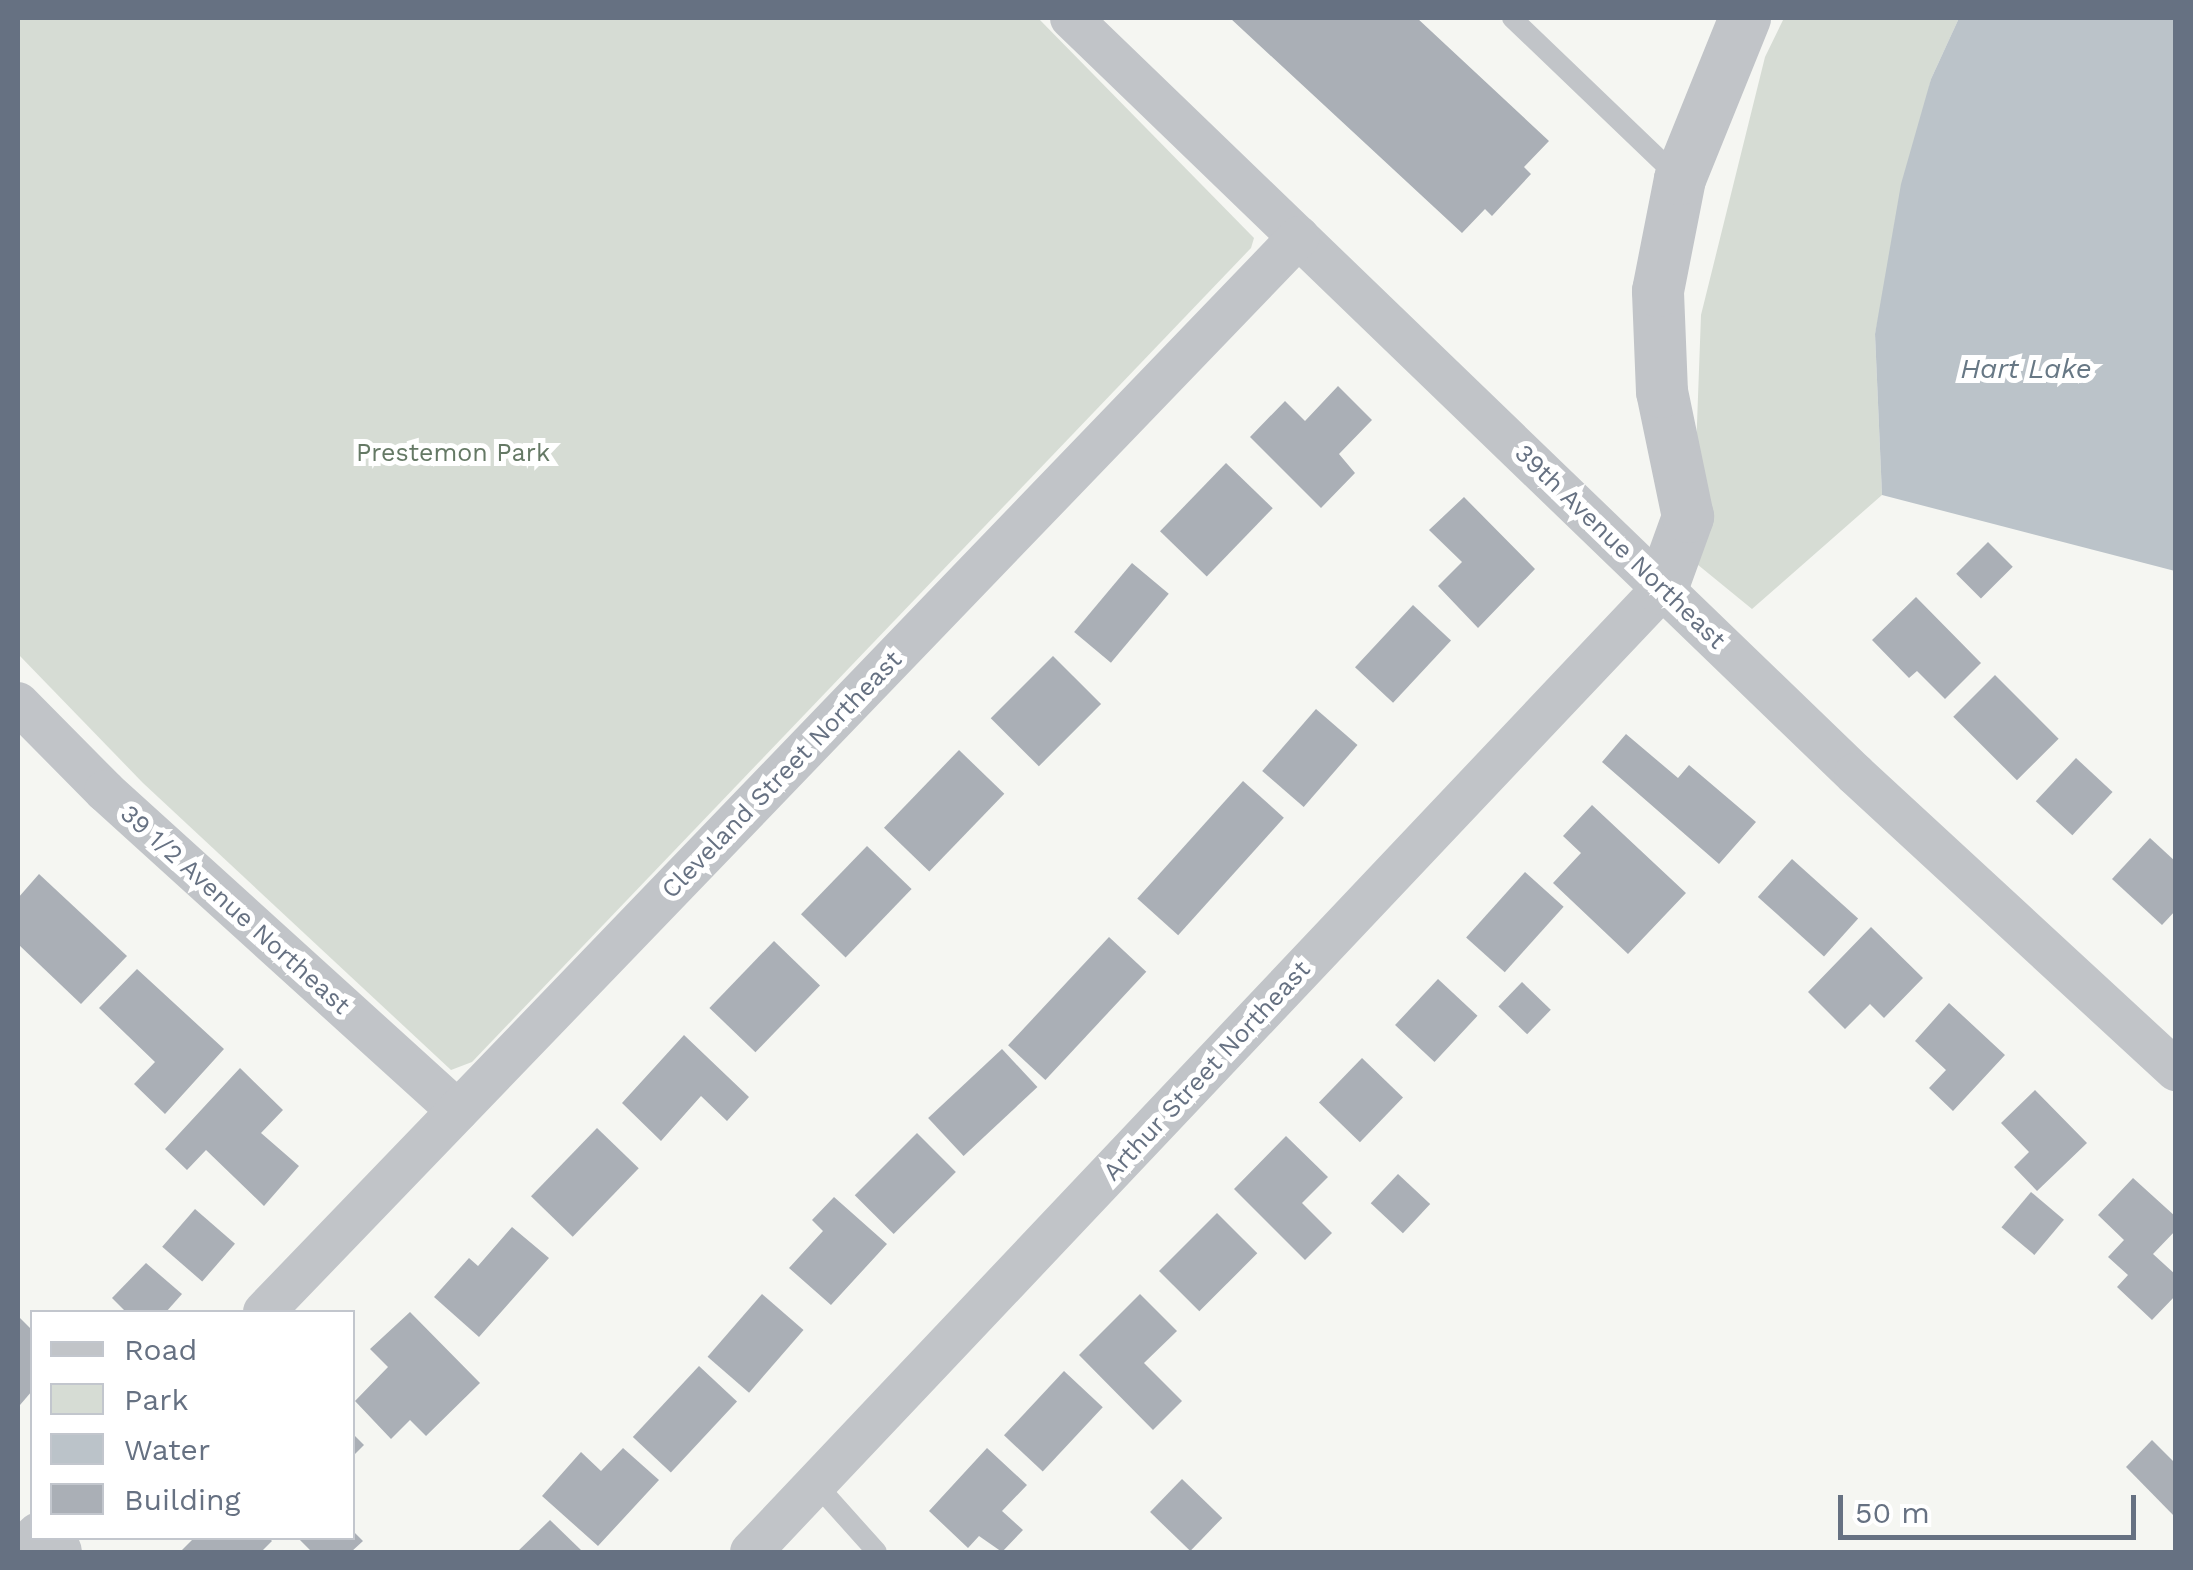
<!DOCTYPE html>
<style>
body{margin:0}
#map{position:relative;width:2193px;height:1570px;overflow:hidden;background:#f5f6f2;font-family:"Work Sans",sans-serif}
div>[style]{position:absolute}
.green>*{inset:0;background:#d6dcd4}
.water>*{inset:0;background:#bbc3c9}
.building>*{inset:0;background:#aaafb6;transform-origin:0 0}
.service>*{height:20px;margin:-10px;padding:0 10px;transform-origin:10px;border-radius:10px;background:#c1c4c8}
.minor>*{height:42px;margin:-21px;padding:0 21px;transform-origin:21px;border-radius:21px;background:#c1c4c8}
.tertiary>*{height:52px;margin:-26px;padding:0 26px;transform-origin:26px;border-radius:26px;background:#c1c4c8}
span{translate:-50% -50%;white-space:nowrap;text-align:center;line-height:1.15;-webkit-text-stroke:10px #fff;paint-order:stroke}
.park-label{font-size:25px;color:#657965}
.street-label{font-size:25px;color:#667182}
.water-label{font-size:28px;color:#677885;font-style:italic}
.frame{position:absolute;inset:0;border:20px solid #667182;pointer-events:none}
.legend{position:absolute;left:30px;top:1310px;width:325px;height:230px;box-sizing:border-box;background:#fff;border:2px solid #c2c6cd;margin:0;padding:12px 18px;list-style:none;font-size:30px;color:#667182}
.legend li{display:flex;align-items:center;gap:20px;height:50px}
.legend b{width:50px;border:2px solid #c2c6cd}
.scale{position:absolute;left:1838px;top:1495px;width:298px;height:45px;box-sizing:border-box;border:5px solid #667182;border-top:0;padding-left:12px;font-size:30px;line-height:35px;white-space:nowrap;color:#667182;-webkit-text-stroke:8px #fff;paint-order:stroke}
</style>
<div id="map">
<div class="green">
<i style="clip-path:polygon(18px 18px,1038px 18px,1254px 238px,1251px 248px,472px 1062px,451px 1070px,143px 783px,18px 654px)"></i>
<i style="clip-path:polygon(1784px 18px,1959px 18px,1931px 79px,1875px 334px,1882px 495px,1752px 609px,1692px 560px,1701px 315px,1765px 57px)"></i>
</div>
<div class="water">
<i style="clip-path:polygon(1959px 18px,2175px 18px,2175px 571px,1882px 495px,1875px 334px,1901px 184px,1931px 79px)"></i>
</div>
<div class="building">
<i style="clip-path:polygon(1230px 18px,1417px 18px,1549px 141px,1524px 167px,1531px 174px,1492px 216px,1485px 209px,1462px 233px)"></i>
<i style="clip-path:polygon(1338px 386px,1372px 420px,1339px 454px,1355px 473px,1321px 508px,1250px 437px,1285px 401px,1305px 421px)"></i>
<i style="left:1226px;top:463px;width:65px;height:95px;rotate:44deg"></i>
<i style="clip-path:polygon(1464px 497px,1535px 569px,1478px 628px,1438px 586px,1462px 562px,1429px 530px)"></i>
<i style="left:1988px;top:542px;width:35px;height:45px;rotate:45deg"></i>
<i style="left:1132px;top:563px;width:48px;height:90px;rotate:40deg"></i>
<i style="clip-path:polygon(1916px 597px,1981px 663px,1945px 699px,1917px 671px,1909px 678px,1872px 640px)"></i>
<i style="left:1413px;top:605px;width:52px;height:85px;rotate:43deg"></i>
<i style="left:1053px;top:656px;width:68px;height:88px;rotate:45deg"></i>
<i style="left:1995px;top:675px;width:90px;height:59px;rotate:45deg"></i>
<i style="left:1316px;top:709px;width:55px;height:82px;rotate:41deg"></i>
<i style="clip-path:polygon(1626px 734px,1678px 778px,1689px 765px,1756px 822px,1719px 864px,1602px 762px)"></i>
<i style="left:959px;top:750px;width:63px;height:108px;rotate:44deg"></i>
<i style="left:2076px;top:758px;width:50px;height:59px;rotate:43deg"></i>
<i style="left:1243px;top:781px;width:55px;height:158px;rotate:42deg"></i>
<i style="clip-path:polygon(1592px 805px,1686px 893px,1628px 954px,1553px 883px,1581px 853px,1563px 836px)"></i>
<i style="clip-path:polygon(2150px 838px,2176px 862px,2176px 910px,2162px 925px,2112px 879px)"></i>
<i style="left:867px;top:846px;width:62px;height:95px;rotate:44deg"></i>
<i style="left:1792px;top:859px;width:89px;height:51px;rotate:42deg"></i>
<i style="left:1525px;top:872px;width:52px;height:88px;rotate:42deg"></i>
<i style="clip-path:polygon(39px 874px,127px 956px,81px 1004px,18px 944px,18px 898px)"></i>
<i style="clip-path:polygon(1871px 927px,1923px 978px,1884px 1018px,1870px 1004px,1845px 1029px,1808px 992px)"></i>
<i style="left:1109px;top:937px;width:51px;height:148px;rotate:43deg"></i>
<i style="left:774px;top:941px;width:64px;height:93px;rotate:44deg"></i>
<i style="clip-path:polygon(137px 969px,224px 1049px,165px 1114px,134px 1084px,155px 1062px,99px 1008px)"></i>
<i style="left:1438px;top:979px;width:54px;height:63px;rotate:43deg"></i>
<i style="left:1522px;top:982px;width:40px;height:34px;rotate:44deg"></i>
<i style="clip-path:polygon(1949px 1003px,2005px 1055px,1953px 1111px,1929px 1088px,1946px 1070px,1915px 1041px)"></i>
<i style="clip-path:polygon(684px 1035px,749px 1097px,727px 1121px,701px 1096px,661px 1141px,622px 1103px)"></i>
<i style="left:1002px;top:1049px;width:52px;height:101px;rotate:47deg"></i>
<i style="left:1362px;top:1058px;width:57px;height:62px;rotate:44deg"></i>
<i style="clip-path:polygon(240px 1068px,283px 1110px,261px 1133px,299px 1166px,264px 1206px,206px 1150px,187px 1170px,165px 1149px)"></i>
<i style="clip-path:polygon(2035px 1090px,2087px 1143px,2037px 1191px,2014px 1167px,2029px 1152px,2001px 1123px)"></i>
<i style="left:597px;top:1128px;width:58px;height:95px;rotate:44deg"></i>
<i style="left:917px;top:1133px;width:55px;height:88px;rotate:45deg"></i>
<i style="clip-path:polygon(1286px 1136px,1328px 1177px,1302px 1203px,1332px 1233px,1305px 1260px,1234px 1189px)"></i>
<i style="left:1398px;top:1174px;width:44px;height:40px;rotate:43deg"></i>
<i style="clip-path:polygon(2133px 1178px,2176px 1217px,2176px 1230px,2153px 1254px,2176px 1275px,2176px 1295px,2152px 1320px,2117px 1287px,2128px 1275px,2108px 1257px,2124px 1240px,2098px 1215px)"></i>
<i style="left:2031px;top:1192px;width:43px;height:46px;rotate:40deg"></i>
<i style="clip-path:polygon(834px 1197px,887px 1244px,831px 1305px,789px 1268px,823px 1231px,812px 1220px)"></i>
<i style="left:195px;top:1209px;width:53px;height:50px;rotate:41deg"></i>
<i style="left:1217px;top:1213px;width:57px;height:82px;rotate:45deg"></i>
<i style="clip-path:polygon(512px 1227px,549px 1258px,479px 1337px,434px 1297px,469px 1258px,478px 1266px)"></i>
<i style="clip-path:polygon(146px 1263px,182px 1294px,166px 1312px,126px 1312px,112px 1298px)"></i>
<i style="left:762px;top:1294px;width:55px;height:83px;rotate:41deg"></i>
<i style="clip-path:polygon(1140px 1294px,1177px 1331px,1144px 1363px,1182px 1401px,1153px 1430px,1079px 1355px)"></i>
<i style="clip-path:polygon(410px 1312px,480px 1383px,426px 1436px,410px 1420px,391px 1439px,355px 1401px,388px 1367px,370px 1349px)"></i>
<i style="clip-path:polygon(18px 1316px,32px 1330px,32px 1391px,20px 1405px)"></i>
<i style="left:699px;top:1366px;width:52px;height:97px;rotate:43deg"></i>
<i style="left:1064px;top:1371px;width:53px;height:88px;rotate:43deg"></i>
<i style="clip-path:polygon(352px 1433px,364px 1445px,352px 1457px)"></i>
<i style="clip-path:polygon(2152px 1440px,2176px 1464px,2176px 1518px,2126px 1467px)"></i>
<i style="clip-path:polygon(623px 1448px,659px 1480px,598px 1546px,542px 1496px,581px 1452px,601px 1471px)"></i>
<i style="clip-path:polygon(987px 1448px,1027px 1485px,1002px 1511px,1023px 1530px,1002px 1552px,979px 1536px,968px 1548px,929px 1511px)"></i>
<i style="left:1182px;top:1479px;width:56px;height:46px;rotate:44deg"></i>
<i style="clip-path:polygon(550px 1520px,583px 1552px,517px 1552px)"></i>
<i style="clip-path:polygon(352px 1530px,363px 1541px,351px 1552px,312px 1552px,298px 1538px,352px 1538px)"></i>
<i style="clip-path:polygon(194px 1538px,269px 1538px,272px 1541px,261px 1552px,180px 1552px)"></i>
</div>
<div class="service">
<i style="left:1512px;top:18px;width:231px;rotate:43.8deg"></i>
<i style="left:816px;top:1484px;width:91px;rotate:48.1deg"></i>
</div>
<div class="minor">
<i style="left:1071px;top:18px;width:1089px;rotate:43.96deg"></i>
<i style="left:1855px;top:774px;width:437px;rotate:42.7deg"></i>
<i style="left:18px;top:703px;width:124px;rotate:45.3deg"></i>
<i style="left:105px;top:791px;width:476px;rotate:42.2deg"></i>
<i style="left:264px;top:1312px;width:1492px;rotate:-46.09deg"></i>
<i style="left:751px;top:1552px;width:1326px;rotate:-46.59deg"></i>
</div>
<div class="tertiary">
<i style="left:1662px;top:589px;width:77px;rotate:-70.1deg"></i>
<i style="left:1688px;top:517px;width:128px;rotate:-101.7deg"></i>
<i style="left:1662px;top:392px;width:101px;rotate:-92.3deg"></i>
<i style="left:1658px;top:291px;width:114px;rotate:-78.9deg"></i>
<i style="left:1680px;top:179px;width:174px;rotate:-68deg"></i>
<i style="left:40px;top:1538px;width:21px;rotate:41deg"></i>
</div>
<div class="park-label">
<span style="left:453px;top:453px">Prestemon Park</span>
</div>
<div class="street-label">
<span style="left:1620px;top:547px;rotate:44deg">39th Avenue Northeast</span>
<span style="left:782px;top:775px;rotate:-46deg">Cleveland Street Northeast</span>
<span style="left:235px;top:910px;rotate:42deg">39 1/2 Avenue Northeast</span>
<span style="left:1207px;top:1071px;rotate:-47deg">Arthur Street Northeast</span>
</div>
<div class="water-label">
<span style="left:2026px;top:369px">Hart Lake</span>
</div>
<div class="frame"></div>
<ul class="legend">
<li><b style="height:12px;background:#c1c4c8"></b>Road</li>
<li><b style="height:28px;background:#d6dcd4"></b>Park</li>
<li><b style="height:28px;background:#bbc3c9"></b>Water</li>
<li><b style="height:28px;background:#aaafb6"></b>Building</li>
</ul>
<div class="scale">50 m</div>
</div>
